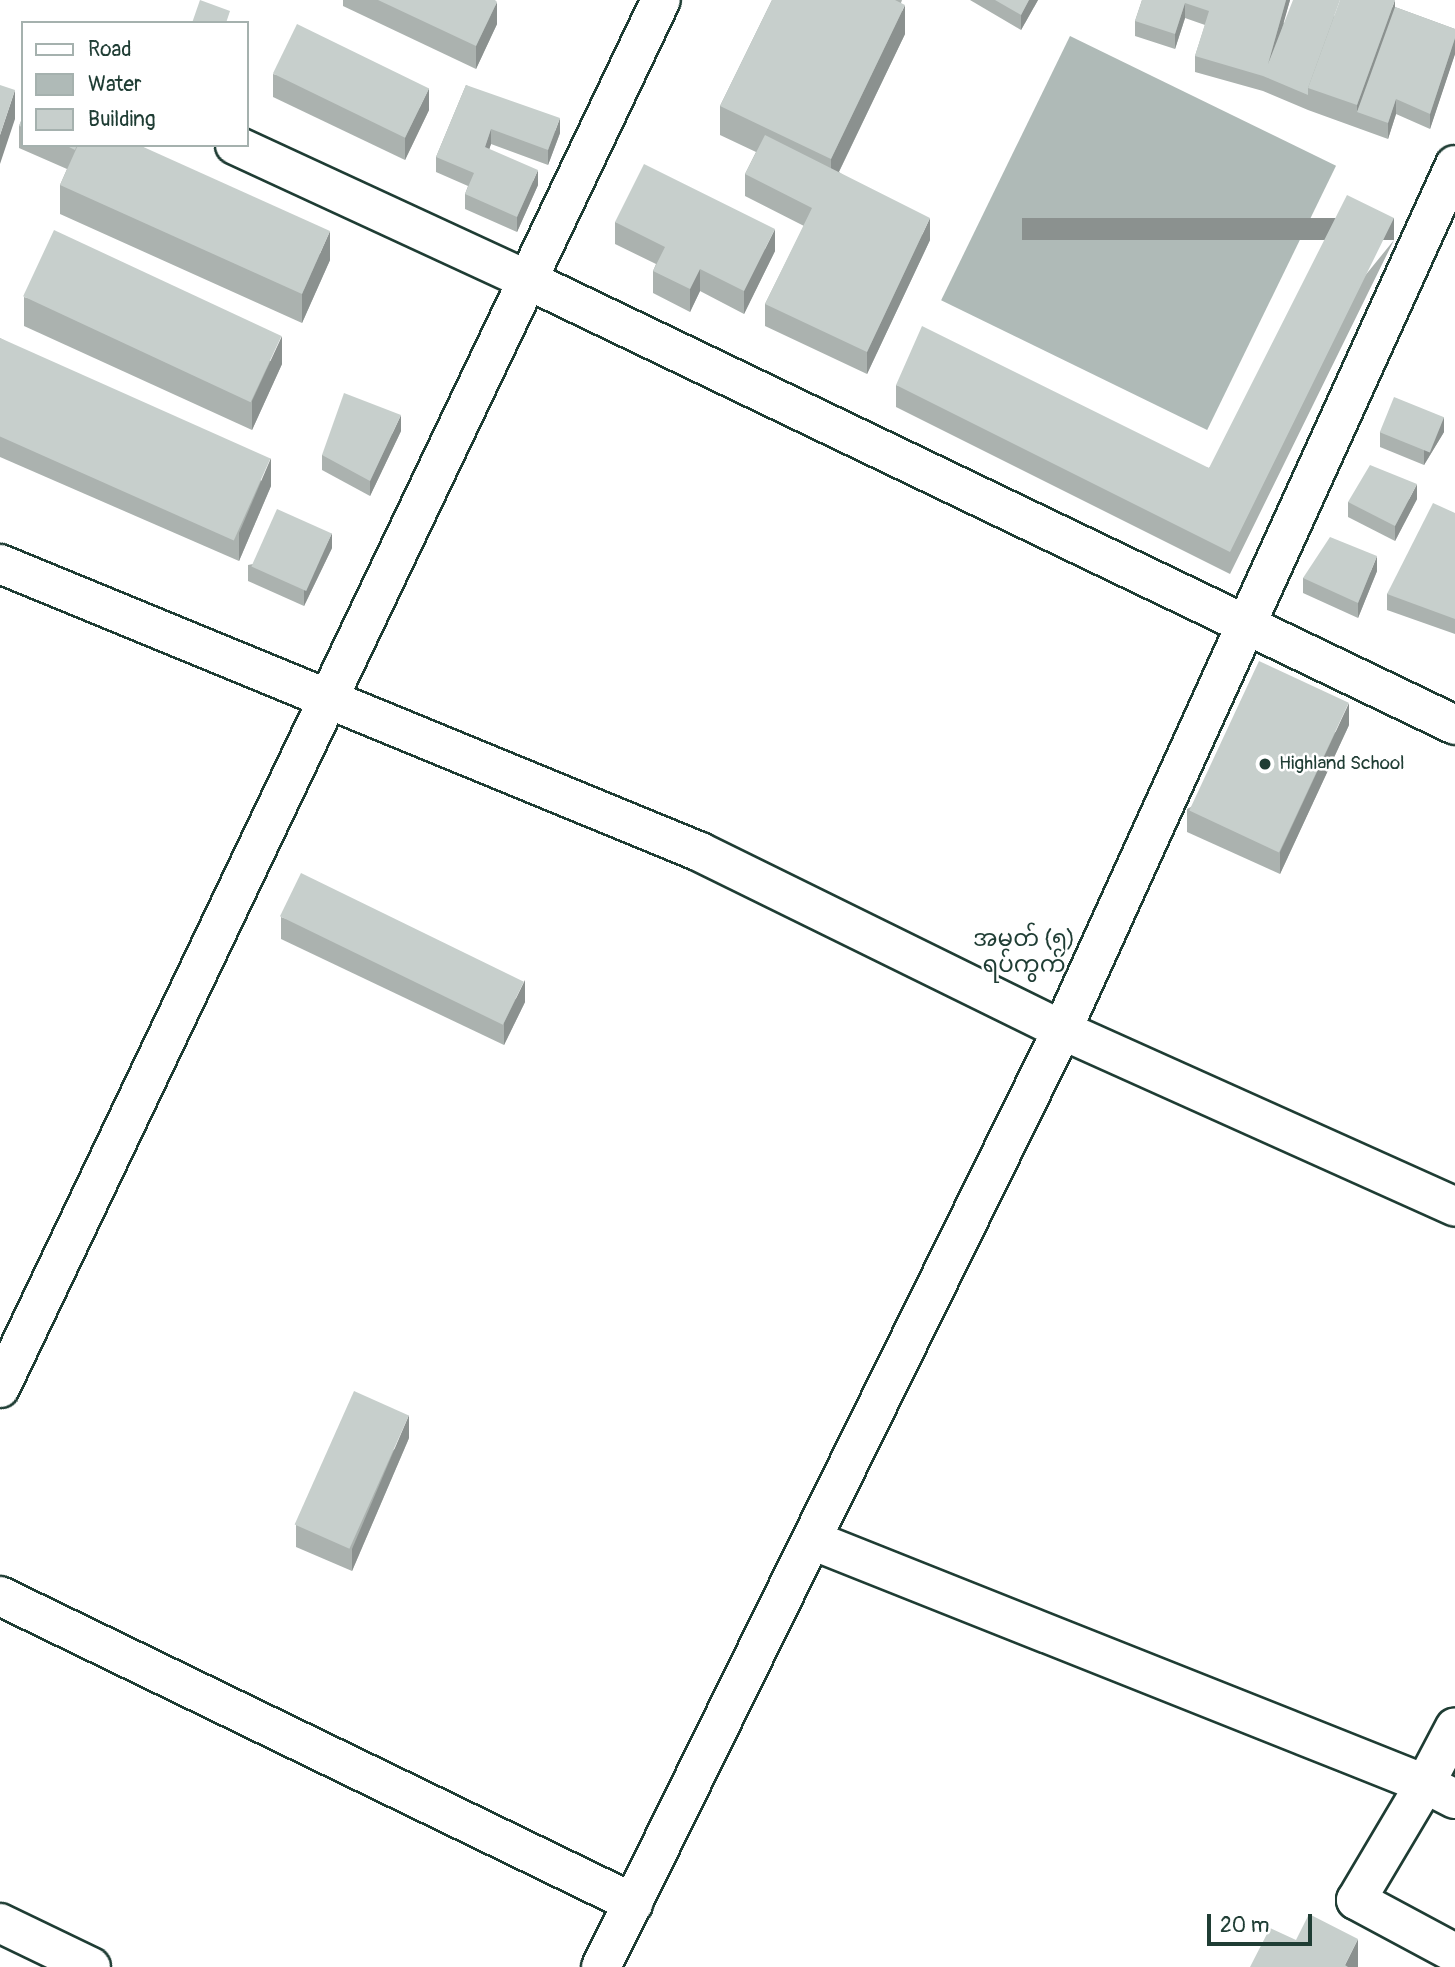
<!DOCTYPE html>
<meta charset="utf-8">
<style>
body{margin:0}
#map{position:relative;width:1455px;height:1967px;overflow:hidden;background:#fff;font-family:Pangolin,"Noto Sans Myanmar",sans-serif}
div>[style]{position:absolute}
.water>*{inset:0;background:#afbab7;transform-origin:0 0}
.roads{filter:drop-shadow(2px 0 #1f3d34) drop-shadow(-2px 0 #1f3d34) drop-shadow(0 2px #1f3d34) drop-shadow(0 -2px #1f3d34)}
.minor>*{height:38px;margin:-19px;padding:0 19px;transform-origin:19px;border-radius:19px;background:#fff}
.wall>*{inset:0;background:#abb2af}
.shaded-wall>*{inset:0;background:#8b918f;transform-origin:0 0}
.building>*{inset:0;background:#c7cfcc;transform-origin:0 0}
.dots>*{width:19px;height:19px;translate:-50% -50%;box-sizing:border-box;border:4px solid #fff;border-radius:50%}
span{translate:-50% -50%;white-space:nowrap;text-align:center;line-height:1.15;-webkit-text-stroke:5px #fff;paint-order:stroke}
.poi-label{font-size:19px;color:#1f3d34}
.left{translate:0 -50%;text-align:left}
.quarter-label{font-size:23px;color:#1f3d34}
.legend{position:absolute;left:21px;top:21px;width:228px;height:126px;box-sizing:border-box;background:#fff;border:2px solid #a5b1ae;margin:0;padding:9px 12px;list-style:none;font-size:21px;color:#1f3d34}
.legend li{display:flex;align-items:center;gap:14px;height:35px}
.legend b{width:35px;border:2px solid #a5b1ae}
.scale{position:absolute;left:1207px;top:1914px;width:105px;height:32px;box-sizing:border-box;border:4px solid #1f3d34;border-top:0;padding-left:9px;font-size:21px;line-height:24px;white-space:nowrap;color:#1f3d34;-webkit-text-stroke:5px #fff;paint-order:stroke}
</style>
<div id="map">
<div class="water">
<i style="left:1070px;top:36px;width:296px;height:294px;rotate:26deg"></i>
</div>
<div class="roads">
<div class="minor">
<i style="left:235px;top:145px;width:325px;rotate:24.8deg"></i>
<i style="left:530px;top:281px;width:1026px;rotate:25.64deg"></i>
<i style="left:0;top:564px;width:757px;rotate:22.36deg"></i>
<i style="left:700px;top:852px;width:403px;rotate:26.2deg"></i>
<i style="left:1062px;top:1030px;width:431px;rotate:24.2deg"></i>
<i style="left:0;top:1388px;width:1537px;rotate:-64.54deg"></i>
<i style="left:812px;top:1540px;width:660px;rotate:21.7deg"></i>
<i style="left:1425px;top:1784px;width:64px;rotate:-62.2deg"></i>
<i style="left:0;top:1596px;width:704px;rotate:25.87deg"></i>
<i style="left:1455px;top:1799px;width:34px;rotate:-153deg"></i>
<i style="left:1425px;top:1784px;width:135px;rotate:120.7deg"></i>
<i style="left:1356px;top:1900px;width:112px;rotate:28.2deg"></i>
<i style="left:0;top:1923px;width:101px;rotate:25.8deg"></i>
<i style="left:601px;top:1967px;width:1044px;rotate:-63.8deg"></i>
<i style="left:1062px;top:1030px;width:950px;rotate:-65.57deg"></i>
</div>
</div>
<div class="wall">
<i style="clip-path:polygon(343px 0,495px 0,497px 24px,476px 69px,343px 6px)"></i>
<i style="clip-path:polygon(772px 0,902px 0,901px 3px,905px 34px,839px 172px,930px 240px,867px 374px,765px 326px,765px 304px,804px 226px,745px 196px,745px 174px,756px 152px,720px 135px,720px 106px)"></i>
<i style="clip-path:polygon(970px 0,1038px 0,1021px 30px)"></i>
<i style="clip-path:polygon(1142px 0,1290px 0,1283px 23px,1395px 7px,1455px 29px,1455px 54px,1430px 129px,1396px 114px,1388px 139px,1308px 110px,1263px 91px,1195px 72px,1195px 56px,1205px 25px,1185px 18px,1175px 49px,1135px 36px,1135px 21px)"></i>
<i style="clip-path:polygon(273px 74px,429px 110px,405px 160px,273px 97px)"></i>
<i style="clip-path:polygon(466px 85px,560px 133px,548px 165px,491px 144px,489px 149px,538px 185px,517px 232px,465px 209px,465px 194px,468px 186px,436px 172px,436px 157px)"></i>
<i style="clip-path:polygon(23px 116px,23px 145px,139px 145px,330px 260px,302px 323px,60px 214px,60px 185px,67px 169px,19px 148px,19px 126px)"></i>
<i style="clip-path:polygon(615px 222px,775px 251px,744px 314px,700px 291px,690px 312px,653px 293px,653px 271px,656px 264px,615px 244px)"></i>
<i style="clip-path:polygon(1394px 240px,1230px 574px,896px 407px,896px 385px,1209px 468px)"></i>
<i style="clip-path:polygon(24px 297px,282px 364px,252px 430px,24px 326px)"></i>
<i style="clip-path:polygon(0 338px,271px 486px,239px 561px,0 457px)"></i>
<i style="clip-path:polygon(401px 431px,370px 496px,322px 470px,322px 455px)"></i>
<i style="clip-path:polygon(1380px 432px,1444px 432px,1424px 465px,1380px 447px)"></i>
<i style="clip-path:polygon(1417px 499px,1395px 541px,1348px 517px,1348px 502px)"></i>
<i style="clip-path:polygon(1455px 513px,1455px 634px,1387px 610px,1387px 594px)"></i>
<i style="clip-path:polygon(332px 548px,304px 606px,248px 581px,248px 565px)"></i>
<i style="clip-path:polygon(1377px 571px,1358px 618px,1303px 593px,1303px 578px)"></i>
<i style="clip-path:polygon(1349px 725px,1280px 874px,1187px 832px,1187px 809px)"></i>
<i style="clip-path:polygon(281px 917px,525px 1002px,504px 1045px,281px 939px)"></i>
<i style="clip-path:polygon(409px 1438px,352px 1571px,296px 1547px,296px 1525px)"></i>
</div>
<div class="shaded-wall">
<i style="clip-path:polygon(1029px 0,1038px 0,1021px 30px,1021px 15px)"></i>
<i style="clip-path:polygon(1286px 0,1290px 0,1268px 79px,1268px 64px)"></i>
<i style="clip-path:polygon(1395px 0,1395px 22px,1357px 112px,1357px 105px)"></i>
<i style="clip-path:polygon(497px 2px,497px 24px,476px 69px,476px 46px)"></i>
<i style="clip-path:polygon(1185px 3px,1185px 18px,1175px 49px,1175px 34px)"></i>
<i style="clip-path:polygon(905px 5px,905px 34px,831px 188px,831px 159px)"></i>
<i style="clip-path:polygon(1455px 38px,1455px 54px,1430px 129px,1430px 114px)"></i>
<i style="clip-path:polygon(429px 88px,429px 110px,405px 160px,405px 138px)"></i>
<i style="clip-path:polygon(15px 90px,15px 119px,0 164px,0 135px)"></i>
<i style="clip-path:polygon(1396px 99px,1396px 114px,1388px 139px,1388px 123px)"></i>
<i style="clip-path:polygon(560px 118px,560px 133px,548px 165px,548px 150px)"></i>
<i style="clip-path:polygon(491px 129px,491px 144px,485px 162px,485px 147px)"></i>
<i style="clip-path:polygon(538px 170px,538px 185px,517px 232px,517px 217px)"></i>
<i style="clip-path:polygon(930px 218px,930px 240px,867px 374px,867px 352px)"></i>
<i style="left:1394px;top:218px;width:22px;height:372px;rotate:90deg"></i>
<i style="clip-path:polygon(775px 229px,775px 251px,744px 314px,744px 291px)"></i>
<i style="clip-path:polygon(330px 231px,330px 260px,302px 323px,302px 294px)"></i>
<i style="clip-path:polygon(700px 269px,700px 291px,690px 312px,690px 289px)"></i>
<i style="clip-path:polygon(282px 336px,282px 364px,252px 430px,252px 401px)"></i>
<i style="clip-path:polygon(401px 415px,401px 431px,370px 496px,370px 481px)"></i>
<i style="clip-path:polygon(1444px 417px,1444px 432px,1424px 465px,1424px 450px)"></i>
<i style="clip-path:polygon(271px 458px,271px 486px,239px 561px,239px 533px)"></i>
<i style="clip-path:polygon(1417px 484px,1417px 499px,1395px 541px,1395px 526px)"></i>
<i style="clip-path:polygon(332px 533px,332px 548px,304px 606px,304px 591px)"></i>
<i style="clip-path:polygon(1377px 556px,1377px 571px,1358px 618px,1358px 603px)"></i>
<i style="clip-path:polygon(1349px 703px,1349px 725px,1280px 874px,1280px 852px)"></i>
<i style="clip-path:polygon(525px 980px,525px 1002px,504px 1045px,504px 1023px)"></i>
<i style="clip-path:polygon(409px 1415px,409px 1438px,352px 1571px,352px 1549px)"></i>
<i style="clip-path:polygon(1358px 1939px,1358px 1967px,1345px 1967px,1345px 1965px)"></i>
</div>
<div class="building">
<i style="clip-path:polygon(200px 0,230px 11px,226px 23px,192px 23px)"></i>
<i style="clip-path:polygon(378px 0,495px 0,497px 2px,476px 46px)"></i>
<i style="clip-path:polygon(772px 0,895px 0,905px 5px,831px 159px,720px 106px)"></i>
<i style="clip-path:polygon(995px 0,1029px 0,1021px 15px)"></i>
<i style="clip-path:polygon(1142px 0,1286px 0,1268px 64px,1293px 0,1340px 0,1308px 88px,1308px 95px,1263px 76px,1195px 56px,1209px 11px,1185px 3px,1175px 34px,1135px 21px)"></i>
<i style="clip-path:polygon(1340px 0,1395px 0,1357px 105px,1308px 88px)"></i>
<i style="clip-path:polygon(1395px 7px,1455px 29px,1455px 38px,1430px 114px,1396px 99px,1388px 123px,1357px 112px)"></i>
<i style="left:297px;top:24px;width:147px;height:55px;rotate:26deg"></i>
<i style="clip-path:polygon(0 85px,15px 90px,0 135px)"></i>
<i style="clip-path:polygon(466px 85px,560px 118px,548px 150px,491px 129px,485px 147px,538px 170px,517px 217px,465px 194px,474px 173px,436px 157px)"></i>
<i style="clip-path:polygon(23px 116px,23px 127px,19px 126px)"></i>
<i style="clip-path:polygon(765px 135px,930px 218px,867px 352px,765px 304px,812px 208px,745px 174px)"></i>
<i style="clip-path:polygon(65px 145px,77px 145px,75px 150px)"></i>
<i style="clip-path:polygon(78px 145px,139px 145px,330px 231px,302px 294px,60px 185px)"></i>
<i style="clip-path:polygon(644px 164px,775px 229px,744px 291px,700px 269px,690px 289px,653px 271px,665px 247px,615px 222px)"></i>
<i style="clip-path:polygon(1347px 195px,1394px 218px,1230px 552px,896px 385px,922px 326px,1209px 468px)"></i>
<i style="left:54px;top:230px;width:251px;height:73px;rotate:25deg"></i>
<i style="left:0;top:338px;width:296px;height:90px;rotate:24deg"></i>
<i style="clip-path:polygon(344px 393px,401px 415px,370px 481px,322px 455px)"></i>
<i style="left:1394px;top:397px;width:54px;height:38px;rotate:22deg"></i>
<i style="clip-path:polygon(1370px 465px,1417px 484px,1395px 526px,1348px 502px)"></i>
<i style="clip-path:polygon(1433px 503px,1455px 513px,1455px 619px,1387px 594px)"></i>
<i style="left:277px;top:509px;width:60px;height:63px;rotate:24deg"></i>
<i style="clip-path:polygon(1330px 537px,1377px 556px,1358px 603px,1303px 578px)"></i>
<i style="left:1259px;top:661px;width:99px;height:165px;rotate:25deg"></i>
<i style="left:301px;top:873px;width:248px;height:48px;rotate:26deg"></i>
<i style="left:354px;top:1391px;width:60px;height:146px;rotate:24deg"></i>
<i style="clip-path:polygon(1309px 1914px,1358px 1939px,1345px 1965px,1348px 1967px,1250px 1967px,1270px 1928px,1296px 1940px)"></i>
</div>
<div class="dots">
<i style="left:1265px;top:764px;background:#1f3d34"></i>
</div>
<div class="poi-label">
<span class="left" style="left:1279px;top:764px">Highland School</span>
</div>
<div class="quarter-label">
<span style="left:1024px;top:952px">အမှတ် (၅)<br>ရပ်ကွက်</span>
</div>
<ul class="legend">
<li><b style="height:9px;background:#fff"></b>Road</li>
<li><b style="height:19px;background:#afbab7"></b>Water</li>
<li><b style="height:19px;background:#c7cfcc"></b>Building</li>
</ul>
<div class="scale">20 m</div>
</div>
